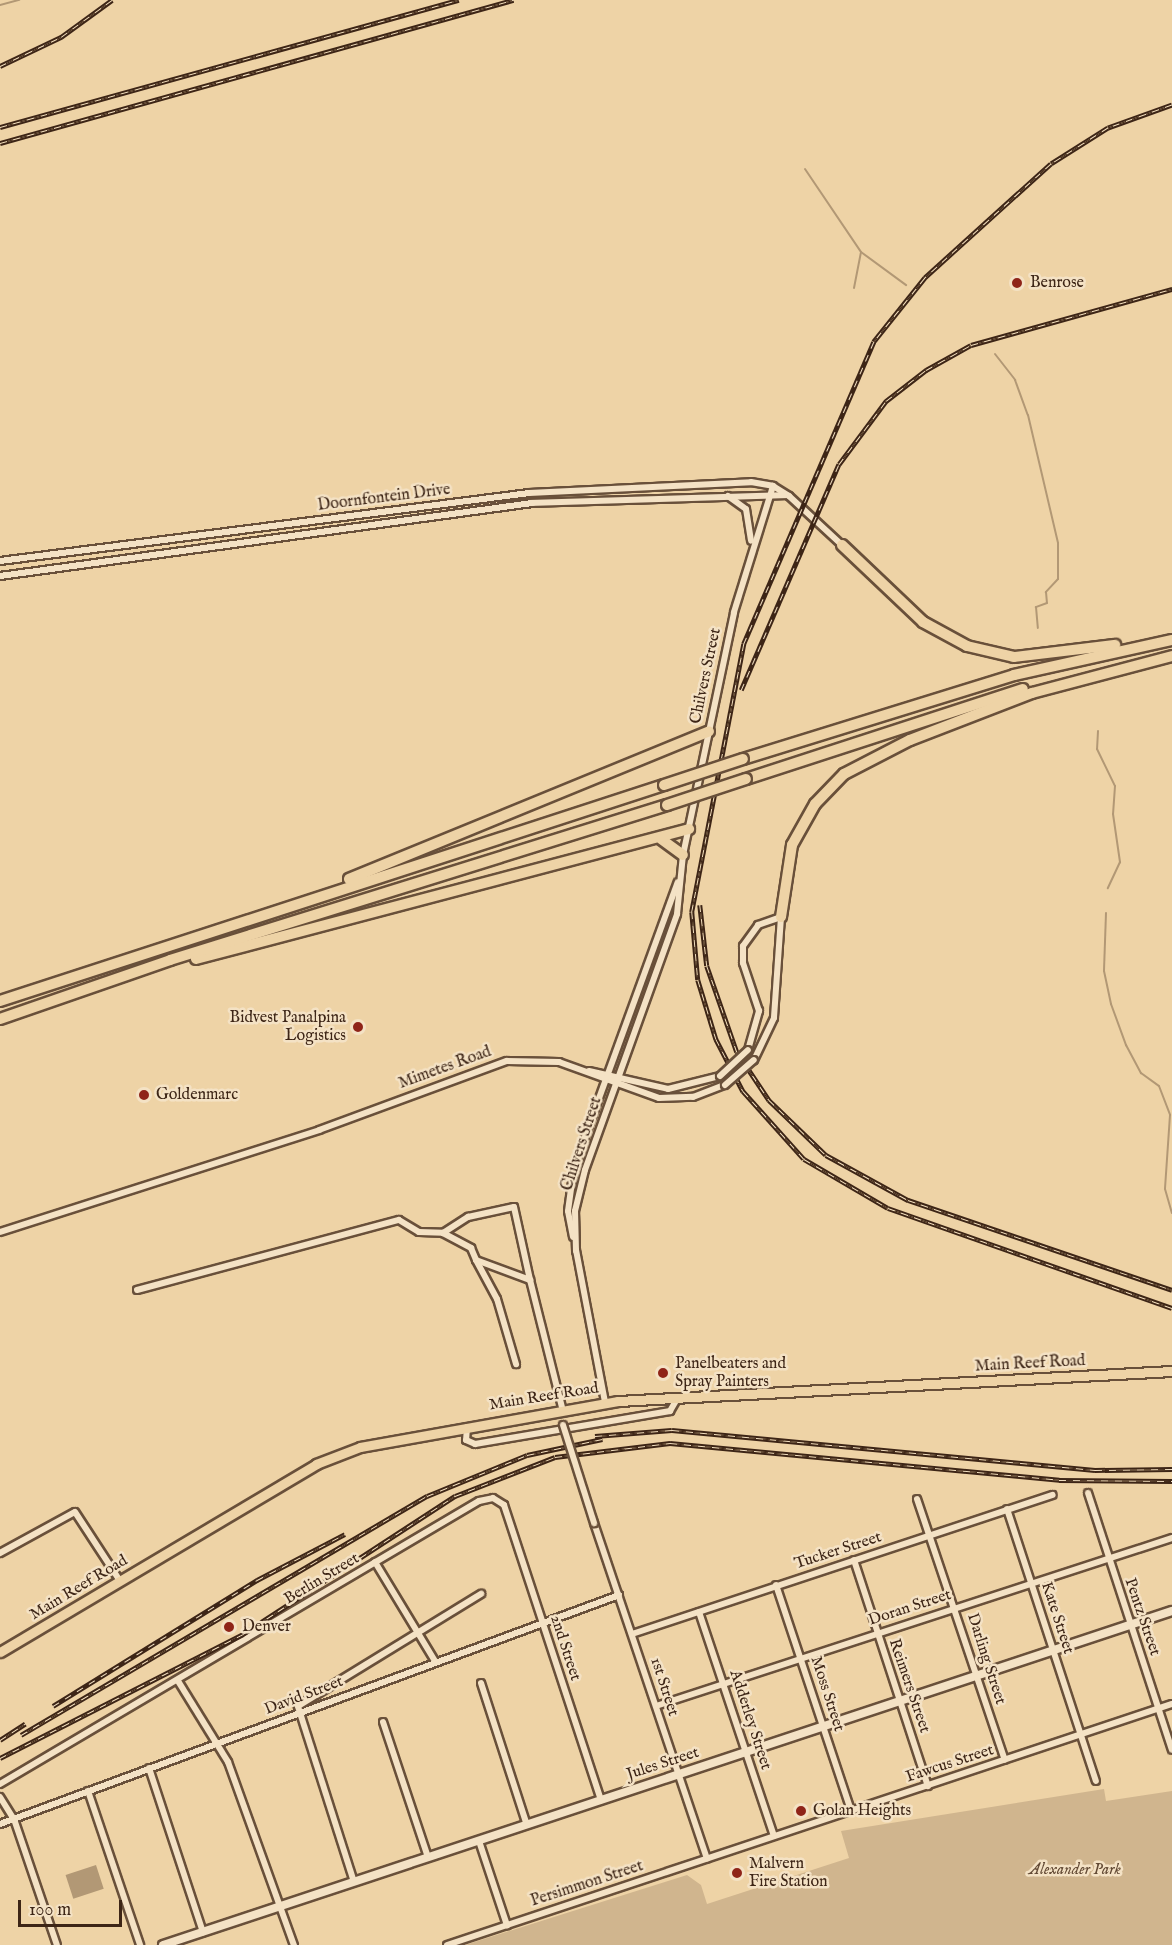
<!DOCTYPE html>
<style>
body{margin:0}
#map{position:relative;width:1172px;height:1945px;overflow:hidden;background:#eed3a6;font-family:"IM FELL English",serif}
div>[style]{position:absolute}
.green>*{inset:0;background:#d0b58e}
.water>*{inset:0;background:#b29875;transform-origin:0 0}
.stream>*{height:2px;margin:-1px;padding:0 1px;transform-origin:1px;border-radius:1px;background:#b29875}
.roads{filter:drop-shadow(2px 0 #69503a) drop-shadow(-2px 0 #69503a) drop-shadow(0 2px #69503a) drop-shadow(0 -2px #69503a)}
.street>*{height:6px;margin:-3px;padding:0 3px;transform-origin:3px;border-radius:3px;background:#f4e2c5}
.secondary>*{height:8px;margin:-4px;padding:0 4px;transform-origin:4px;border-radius:4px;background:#f4e2c5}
.primary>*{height:9px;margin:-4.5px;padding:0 4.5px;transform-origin:4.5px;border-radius:4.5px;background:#eed3a6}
.highway>*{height:10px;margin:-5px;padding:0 5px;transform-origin:5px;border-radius:5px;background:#eed3a6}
.rail>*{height:4.5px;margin-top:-2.25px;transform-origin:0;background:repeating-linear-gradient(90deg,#f4e2c5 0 7px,#3d2516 0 14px);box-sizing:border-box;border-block:2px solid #3d2516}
.bridges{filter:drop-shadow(2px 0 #69503a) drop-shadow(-2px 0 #69503a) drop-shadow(0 2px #69503a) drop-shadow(0 -2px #69503a)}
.street-bridge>*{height:6px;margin:-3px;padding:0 3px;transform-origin:3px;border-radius:3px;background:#f4e2c5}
.highway-bridge>*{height:10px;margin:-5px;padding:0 5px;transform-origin:5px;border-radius:5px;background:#eed3a6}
.dots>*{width:16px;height:16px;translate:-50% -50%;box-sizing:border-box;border:3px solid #f4e2c5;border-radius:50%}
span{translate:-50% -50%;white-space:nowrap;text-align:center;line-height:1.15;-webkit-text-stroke:5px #f4e2c5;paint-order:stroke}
.poi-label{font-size:16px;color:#3d2516}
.left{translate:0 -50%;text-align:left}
.right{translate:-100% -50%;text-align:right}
.street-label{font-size:16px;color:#3d2516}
.park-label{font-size:16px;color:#624934;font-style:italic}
.scale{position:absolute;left:18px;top:1900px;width:104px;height:27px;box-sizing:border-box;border:3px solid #3d2516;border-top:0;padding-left:8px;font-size:18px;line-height:21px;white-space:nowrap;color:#3d2516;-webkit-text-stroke:4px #f4e2c5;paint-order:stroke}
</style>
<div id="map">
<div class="green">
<i style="clip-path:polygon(1104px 1789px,1106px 1801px,1172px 1791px,1172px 1945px,465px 1945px,687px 1875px,701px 1885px,707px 1904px,849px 1858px,841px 1831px)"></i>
</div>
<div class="water">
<i style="left:96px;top:1865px;width:25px;height:32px;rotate:72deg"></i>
</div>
<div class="stream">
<i style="left:0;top:5px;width:20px;rotate:-15deg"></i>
<i style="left:805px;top:169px;width:100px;rotate:56deg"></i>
<i style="left:861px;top:252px;width:56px;rotate:36.3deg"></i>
<i style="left:854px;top:288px;width:36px;rotate:-79deg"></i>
<i style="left:995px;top:354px;width:33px;rotate:52deg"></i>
<i style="left:1015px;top:380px;width:37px;rotate:70deg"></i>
<i style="left:1028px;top:415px;width:131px;rotate:76.8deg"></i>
<i style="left:1058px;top:543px;width:36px;rotate:90deg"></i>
<i style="left:1058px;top:579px;width:18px;rotate:133deg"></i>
<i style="left:1046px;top:592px;width:11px;rotate:85deg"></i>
<i style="left:1047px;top:603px;width:12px;rotate:160deg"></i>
<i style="left:1036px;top:607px;width:21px;rotate:85deg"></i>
<i style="left:1098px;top:731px;width:18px;rotate:93deg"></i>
<i style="left:1097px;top:749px;width:41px;rotate:64.1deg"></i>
<i style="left:1115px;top:786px;width:28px;rotate:94deg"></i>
<i style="left:1113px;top:814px;width:49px;rotate:81.7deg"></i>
<i style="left:1120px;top:862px;width:29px;rotate:115deg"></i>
<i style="left:1106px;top:913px;width:58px;rotate:92deg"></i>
<i style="left:1104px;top:971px;width:34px;rotate:78deg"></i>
<i style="left:1111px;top:1004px;width:44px;rotate:69.9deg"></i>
<i style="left:1126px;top:1045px;width:32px;rotate:62deg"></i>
<i style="left:1141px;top:1073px;width:22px;rotate:36deg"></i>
<i style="left:1159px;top:1086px;width:31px;rotate:69deg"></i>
<i style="left:1170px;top:1115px;width:74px;rotate:93.9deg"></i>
<i style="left:1165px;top:1189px;width:25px;rotate:74deg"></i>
</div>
<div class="roads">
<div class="street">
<i style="left:728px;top:496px;width:22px;rotate:36deg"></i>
<i style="left:746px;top:509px;width:32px;rotate:81deg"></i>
<i style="left:0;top:561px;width:533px;rotate:-7.32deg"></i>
<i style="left:529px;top:493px;width:222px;rotate:-2.8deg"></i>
<i style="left:751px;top:482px;width:22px;rotate:10deg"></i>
<i style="left:773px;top:486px;width:19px;rotate:32deg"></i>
<i style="left:789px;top:496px;width:72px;rotate:42.8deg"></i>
<i style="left:0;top:576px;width:537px;rotate:-7.81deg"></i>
<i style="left:532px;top:503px;width:254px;rotate:-1.8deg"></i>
<i style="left:748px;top:1050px;width:41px;rotate:-74.2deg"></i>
<i style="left:759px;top:1011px;width:51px;rotate:-108.4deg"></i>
<i style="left:743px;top:963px;width:17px;rotate:-90deg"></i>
<i style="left:743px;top:946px;width:26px;rotate:-54deg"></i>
<i style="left:758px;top:925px;width:24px;rotate:-19deg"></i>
<i style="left:781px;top:917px;width:101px;rotate:94deg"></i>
<i style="left:774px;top:1018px;width:47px;rotate:115.5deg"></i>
<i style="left:589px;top:1071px;width:81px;rotate:12.8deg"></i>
<i style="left:668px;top:1089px;width:54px;rotate:-14deg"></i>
<i style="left:0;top:1232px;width:335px;rotate:-17.7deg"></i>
<i style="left:319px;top:1130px;width:200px;rotate:-20.2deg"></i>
<i style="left:507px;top:1061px;width:52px;rotate:1.1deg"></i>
<i style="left:559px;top:1062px;width:106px;rotate:19.8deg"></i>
<i style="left:659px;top:1098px;width:34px;rotate:-2deg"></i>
<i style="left:693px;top:1097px;width:34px;rotate:-21deg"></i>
<i style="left:443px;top:1233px;width:30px;rotate:-33deg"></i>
<i style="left:468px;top:1217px;width:47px;rotate:-12.3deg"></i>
<i style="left:514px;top:1207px;width:75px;rotate:77.6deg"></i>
<i style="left:573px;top:1237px;width:26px;rotate:-101deg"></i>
<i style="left:568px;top:1211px;width:44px;rotate:-82.2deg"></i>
<i style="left:574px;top:1167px;width:303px;rotate:-70deg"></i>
<i style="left:576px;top:1250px;width:155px;rotate:79.2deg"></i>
<i style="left:576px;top:1251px;width:40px;rotate:-91.4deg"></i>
<i style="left:575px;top:1211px;width:42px;rotate:-76.3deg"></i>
<i style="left:585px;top:1170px;width:272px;rotate:-70.2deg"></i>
<i style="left:677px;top:914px;width:59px;rotate:-84.2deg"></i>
<i style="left:683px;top:855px;width:248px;rotate:-78.1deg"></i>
<i style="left:734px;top:612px;width:132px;rotate:-72.8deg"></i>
<i style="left:476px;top:1260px;width:44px;rotate:61.7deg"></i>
<i style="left:497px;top:1299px;width:68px;rotate:73.7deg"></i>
<i style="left:137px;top:1290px;width:271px;rotate:-15deg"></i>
<i style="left:399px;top:1220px;width:23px;rotate:31deg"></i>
<i style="left:419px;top:1232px;width:24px;rotate:2deg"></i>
<i style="left:443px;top:1233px;width:32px;rotate:28deg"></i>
<i style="left:471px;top:1248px;width:13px;rotate:67deg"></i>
<i style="left:476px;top:1260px;width:58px;rotate:20.3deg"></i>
<i style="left:530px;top:1280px;width:131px;rotate:75.9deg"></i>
<i style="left:467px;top:1427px;width:13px;rotate:94deg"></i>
<i style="left:466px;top:1440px;width:10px;rotate:24deg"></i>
<i style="left:475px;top:1444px;width:198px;rotate:-9.6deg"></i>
<i style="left:670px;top:1411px;width:16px;rotate:-60deg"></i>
<i style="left:1088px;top:1493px;width:270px;rotate:71.9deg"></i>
<i style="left:917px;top:1499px;width:275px;rotate:71.4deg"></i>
<i style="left:1007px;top:1509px;width:286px;rotate:71.9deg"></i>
<i style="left:594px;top:1523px;width:354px;rotate:71.4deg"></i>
<i style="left:0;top:1553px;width:85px;rotate:-28.7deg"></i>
<i style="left:75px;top:1512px;width:82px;rotate:56.9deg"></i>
<i style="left:854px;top:1560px;width:238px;rotate:71.9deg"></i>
<i style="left:375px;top:1562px;width:116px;rotate:58.8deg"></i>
<i style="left:776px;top:1585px;width:238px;rotate:71.6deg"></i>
<i style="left:699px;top:1612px;width:236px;rotate:71.5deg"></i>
<i style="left:632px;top:1634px;width:443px;rotate:-18.3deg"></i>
<i style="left:178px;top:1681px;width:95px;rotate:58.3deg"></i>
<i style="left:228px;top:1762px;width:195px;rotate:70.2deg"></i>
<i style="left:481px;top:1683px;width:149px;rotate:72.1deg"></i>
<i style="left:656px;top:1706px;width:543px;rotate:-18.03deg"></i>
<i style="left:383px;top:1722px;width:142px;rotate:71.6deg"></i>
<i style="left:149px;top:1768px;width:173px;rotate:71.8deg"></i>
<i style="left:0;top:1784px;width:556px;rotate:-30.58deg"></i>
<i style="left:479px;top:1501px;width:14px;rotate:-12deg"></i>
<i style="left:493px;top:1498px;width:13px;rotate:32deg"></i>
<i style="left:504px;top:1505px;width:311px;rotate:71.8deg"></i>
<i style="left:88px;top:1791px;width:163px;rotate:71.3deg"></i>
<i style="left:0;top:1797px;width:26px;rotate:58deg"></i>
<i style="left:14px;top:1819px;width:133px;rotate:71.2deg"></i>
<i style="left:0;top:1824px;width:660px;rotate:-20.3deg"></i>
<i style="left:479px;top:1841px;width:89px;rotate:71.6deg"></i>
<i style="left:354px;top:1882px;width:185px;rotate:-107.7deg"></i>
<i style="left:298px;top:1706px;width:215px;rotate:-31.5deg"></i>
<i style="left:447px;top:1945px;width:764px;rotate:-18.39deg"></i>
</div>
<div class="secondary">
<i style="left:163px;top:1945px;width:1063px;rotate:-18.32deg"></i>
</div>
<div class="primary">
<i style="left:0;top:1652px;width:368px;rotate:-30.7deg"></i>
<i style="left:316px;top:1464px;width:47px;rotate:-21.1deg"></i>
<i style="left:360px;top:1447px;width:262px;rotate:-10.1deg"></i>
<i style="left:618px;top:1401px;width:555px;rotate:-3.1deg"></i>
</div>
<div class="highway">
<i style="left:842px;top:545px;width:112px;rotate:43.5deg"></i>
<i style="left:923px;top:622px;width:50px;rotate:28.6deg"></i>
<i style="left:967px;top:646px;width:48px;rotate:13.2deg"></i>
<i style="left:1014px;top:657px;width:102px;rotate:-6.8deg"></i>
<i style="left:743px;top:759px;width:284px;rotate:-17.2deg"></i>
<i style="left:1014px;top:675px;width:162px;rotate:-12.5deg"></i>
<i style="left:746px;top:779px;width:291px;rotate:-18deg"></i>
<i style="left:661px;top:839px;width:27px;rotate:36deg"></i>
<i style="left:349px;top:879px;width:389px;rotate:-22.3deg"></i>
<i style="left:781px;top:917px;width:73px;rotate:-81.3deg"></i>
<i style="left:792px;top:845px;width:47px;rotate:-60.7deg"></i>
<i style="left:815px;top:804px;width:42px;rotate:-46deg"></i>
<i style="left:844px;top:774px;width:74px;rotate:-27.3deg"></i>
<i style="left:910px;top:740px;width:131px;rotate:-21.1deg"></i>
<i style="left:1032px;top:693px;width:145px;rotate:-14.8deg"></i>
<i style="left:196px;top:959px;width:510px;rotate:-14.77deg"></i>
<i style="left:0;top:1001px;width:698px;rotate:-18.02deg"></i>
<i style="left:0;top:1019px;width:180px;rotate:-19.1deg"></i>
<i style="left:170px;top:960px;width:521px;rotate:-17.32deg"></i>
</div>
</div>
<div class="rail">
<i style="left:0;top:66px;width:68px;rotate:-25.4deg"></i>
<i style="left:61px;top:37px;width:63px;rotate:-36deg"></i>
<i style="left:1172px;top:105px;width:68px;rotate:160.2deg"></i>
<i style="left:1108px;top:128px;width:67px;rotate:147.7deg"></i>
<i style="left:1051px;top:164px;width:170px;rotate:137.9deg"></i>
<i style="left:925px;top:278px;width:82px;rotate:128.6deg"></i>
<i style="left:874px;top:342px;width:329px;rotate:113.3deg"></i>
<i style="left:744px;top:644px;width:273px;rotate:101deg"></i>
<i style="left:692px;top:912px;width:68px;rotate:85deg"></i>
<i style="left:698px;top:980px;width:62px;rotate:73deg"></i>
<i style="left:716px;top:1039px;width:59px;rotate:62.6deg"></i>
<i style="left:743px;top:1091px;width:91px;rotate:48.1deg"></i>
<i style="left:804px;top:1159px;width:97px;rotate:30.3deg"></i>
<i style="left:888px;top:1208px;width:301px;rotate:19.4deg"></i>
<i style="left:0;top:127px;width:476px;rotate:-15.5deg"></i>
<i style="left:0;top:143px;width:533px;rotate:-15.58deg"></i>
<i style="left:741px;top:690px;width:246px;rotate:-66.6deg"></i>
<i style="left:839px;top:464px;width:79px;rotate:-53.3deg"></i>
<i style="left:886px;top:401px;width:51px;rotate:-37.8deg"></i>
<i style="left:926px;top:370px;width:51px;rotate:-29.1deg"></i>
<i style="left:971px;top:345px;width:209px;rotate:-15.6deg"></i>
<i style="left:700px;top:905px;width:61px;rotate:83.5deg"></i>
<i style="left:707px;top:966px;width:91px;rotate:70.8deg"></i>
<i style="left:737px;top:1052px;width:58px;rotate:56.3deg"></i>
<i style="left:769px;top:1100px;width:79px;rotate:44deg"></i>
<i style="left:826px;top:1155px;width:94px;rotate:28.8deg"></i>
<i style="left:908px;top:1200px;width:279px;rotate:18.8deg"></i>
<i style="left:595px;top:1436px;width:77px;rotate:-4.5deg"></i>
<i style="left:672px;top:1430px;width:425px;rotate:5.4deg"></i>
<i style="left:1095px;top:1470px;width:77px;rotate:-0.7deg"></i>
<i style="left:53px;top:1706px;width:240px;rotate:-31.7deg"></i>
<i style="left:257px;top:1580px;width:99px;rotate:-27.6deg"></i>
<i style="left:21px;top:1735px;width:471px;rotate:-30.5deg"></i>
<i style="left:427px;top:1496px;width:108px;rotate:-22.3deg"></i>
<i style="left:527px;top:1455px;width:77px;rotate:-12deg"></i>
<i style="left:0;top:1740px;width:30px;rotate:-33deg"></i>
<i style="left:0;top:1758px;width:273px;rotate:-27deg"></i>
<i style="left:243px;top:1634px;width:253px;rotate:-33.1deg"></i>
<i style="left:455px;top:1496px;width:107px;rotate:-21.3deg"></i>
<i style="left:555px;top:1457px;width:116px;rotate:-6.9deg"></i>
<i style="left:670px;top:1443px;width:391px;rotate:5.4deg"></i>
<i style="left:1059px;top:1480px;width:113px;rotate:0.5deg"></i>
</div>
<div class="bridges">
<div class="street-bridge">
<i style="left:720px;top:1076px;width:38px;rotate:-43deg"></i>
<i style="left:725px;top:1085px;width:38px;rotate:-41deg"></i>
<i style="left:563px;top:1425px;width:103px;rotate:72.4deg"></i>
</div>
<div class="highway-bridge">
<i style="left:664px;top:785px;width:83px;rotate:-18.2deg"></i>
<i style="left:667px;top:805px;width:83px;rotate:-18.2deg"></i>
</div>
</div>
<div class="dots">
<i style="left:1017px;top:283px;background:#8f2418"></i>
<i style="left:358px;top:1027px;background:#8f2418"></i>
<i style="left:144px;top:1095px;background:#8f2418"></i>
<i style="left:663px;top:1373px;background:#8f2418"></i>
<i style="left:229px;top:1627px;background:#8f2418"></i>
<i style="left:801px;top:1811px;background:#8f2418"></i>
<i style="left:737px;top:1873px;background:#8f2418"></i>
</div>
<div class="poi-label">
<span class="left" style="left:1030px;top:283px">Benrose</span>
<span class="right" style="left:346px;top:1027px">Bidvest Panalpina<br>Logistics</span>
<span class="left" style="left:156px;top:1095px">Goldenmarc</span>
<span class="left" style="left:675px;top:1373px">Panelbeaters and<br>Spray Painters</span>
<span class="left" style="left:242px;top:1627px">Denver</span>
<span class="left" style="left:813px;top:1811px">Golan Heights</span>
<span class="left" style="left:749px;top:1873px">Malvern<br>Fire Station</span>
</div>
<div class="street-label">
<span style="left:384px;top:498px;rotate:-7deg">Doornfontein Drive</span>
<span style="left:706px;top:676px;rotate:-78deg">Chilvers Street</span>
<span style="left:445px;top:1068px;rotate:-20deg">Mimetes Road</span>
<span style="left:582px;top:1144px;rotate:-72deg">Chilvers Street</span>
<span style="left:1030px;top:1364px;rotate:-3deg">Main Reef Road</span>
<span style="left:544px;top:1397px;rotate:-9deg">Main Reef Road</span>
<span style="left:838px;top:1551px;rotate:-18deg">Tucker Street</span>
<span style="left:322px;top:1579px;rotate:-31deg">Berlin Street</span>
<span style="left:79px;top:1588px;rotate:-31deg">Main Reef Road</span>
<span style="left:910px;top:1608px;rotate:-18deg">Doran Street</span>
<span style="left:1142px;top:1617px;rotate:71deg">Pentz Street</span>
<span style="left:1057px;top:1618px;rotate:72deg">Kate Street</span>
<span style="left:565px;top:1648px;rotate:72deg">2nd Street</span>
<span style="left:986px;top:1659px;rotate:72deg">Darling Street</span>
<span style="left:909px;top:1686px;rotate:71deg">Reimers Street</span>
<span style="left:664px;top:1687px;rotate:72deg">1st Street</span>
<span style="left:827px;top:1694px;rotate:72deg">Moss Street</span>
<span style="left:304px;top:1696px;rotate:-21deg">David Street</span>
<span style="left:750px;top:1720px;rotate:72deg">Adderley Street</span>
<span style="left:663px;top:1764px;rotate:-18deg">Jules Street</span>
<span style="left:950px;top:1764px;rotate:-18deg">Fawcus Street</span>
<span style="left:587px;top:1884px;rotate:-18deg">Persimmon Street</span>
</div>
<div class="park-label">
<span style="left:1075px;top:1870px">Alexander Park</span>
</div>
<div class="scale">100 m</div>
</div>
